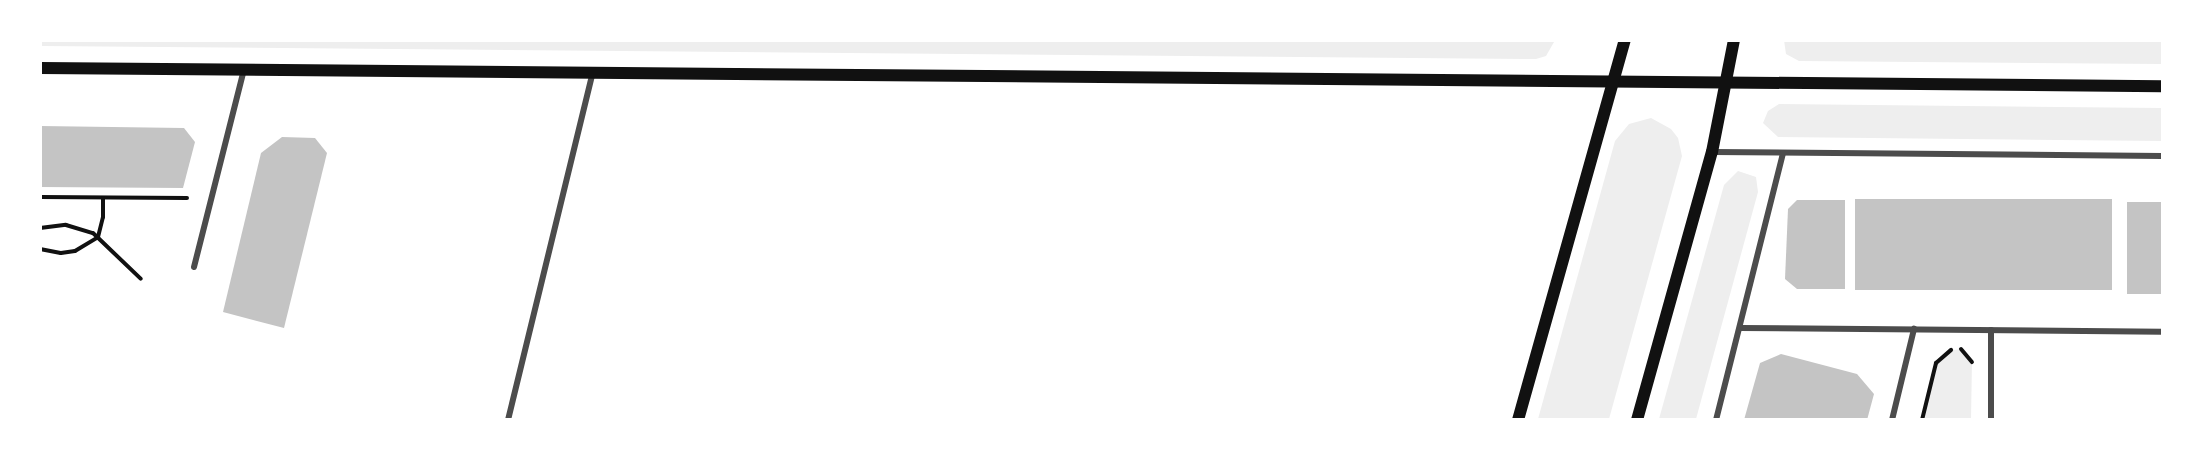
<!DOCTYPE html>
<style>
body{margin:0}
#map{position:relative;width:2203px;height:460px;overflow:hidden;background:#fff;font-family:Raleway,sans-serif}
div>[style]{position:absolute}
.green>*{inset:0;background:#eee}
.building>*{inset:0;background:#c4c4c4;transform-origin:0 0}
.path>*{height:4px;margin:-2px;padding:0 2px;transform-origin:2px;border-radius:2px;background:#111}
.minor>*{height:6px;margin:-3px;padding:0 3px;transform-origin:3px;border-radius:3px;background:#4c4c4c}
.secondary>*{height:12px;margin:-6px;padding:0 6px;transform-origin:6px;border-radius:6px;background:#111}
span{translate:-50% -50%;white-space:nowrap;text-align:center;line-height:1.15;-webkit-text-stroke:6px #fff;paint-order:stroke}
.frame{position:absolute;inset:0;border:42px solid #fff;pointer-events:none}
</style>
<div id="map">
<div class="green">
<i style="clip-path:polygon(41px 40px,1554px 40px,1554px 42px,1546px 56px,1536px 59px,41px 46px)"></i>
<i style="clip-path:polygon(1784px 40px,2162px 41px,2162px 64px,1799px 61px,1786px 54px)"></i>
<i style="clip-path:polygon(1779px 104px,2162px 108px,2162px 141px,1778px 137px,1763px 123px,1768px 111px)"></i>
<i style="clip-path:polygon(1651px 118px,1671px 129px,1678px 138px,1682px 156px,1609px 419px,1538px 419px,1615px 141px,1629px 124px)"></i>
<i style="clip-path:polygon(1738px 171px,1756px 177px,1758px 192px,1696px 419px,1659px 419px,1724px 185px)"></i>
<i style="clip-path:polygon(1961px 349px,1972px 360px,1971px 419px,1922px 420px,1936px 363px,1948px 351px)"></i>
</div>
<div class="building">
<i style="clip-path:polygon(40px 126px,184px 128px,195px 142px,183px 188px,40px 187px)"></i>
<i style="clip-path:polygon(282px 137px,315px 138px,327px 153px,284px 328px,223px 312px,261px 153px)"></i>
<i style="left:1855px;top:199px;width:257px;height:91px"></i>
<i style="clip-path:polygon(1797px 200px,1845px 200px,1845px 289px,1797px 289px,1785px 279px,1788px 209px)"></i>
<i style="left:2127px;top:202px;width:35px;height:92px"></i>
<i style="clip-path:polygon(1781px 354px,1857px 374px,1874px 394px,1867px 420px,1744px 420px,1760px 363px)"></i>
</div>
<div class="path">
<i style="left:40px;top:197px;width:147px;rotate:0.4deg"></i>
<i style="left:40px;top:228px;width:26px;rotate:-7deg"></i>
<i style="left:66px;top:225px;width:28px;rotate:17deg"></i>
<i style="left:93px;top:233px;width:66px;rotate:43.8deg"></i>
<i style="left:40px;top:249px;width:21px;rotate:11deg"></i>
<i style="left:61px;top:253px;width:14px;rotate:-8deg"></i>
<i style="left:75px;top:251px;width:27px;rotate:-31deg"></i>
<i style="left:98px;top:237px;width:21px;rotate:-76deg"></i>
<i style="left:103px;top:217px;width:19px;rotate:-90deg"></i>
<i style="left:1961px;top:349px;width:17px;rotate:50deg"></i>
<i style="left:1922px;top:420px;width:59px;rotate:-76.2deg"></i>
<i style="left:1936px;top:363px;width:20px;rotate:-41deg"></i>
</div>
<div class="minor">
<i style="left:1713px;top:152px;width:449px;rotate:0.5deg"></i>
<i style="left:194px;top:267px;width:203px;rotate:-75.8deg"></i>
<i style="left:1740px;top:328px;width:422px;rotate:0.5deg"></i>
<i style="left:508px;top:420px;width:358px;rotate:-76.3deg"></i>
<i style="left:1716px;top:420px;width:275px;rotate:-75.9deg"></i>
<i style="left:1892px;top:420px;width:94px;rotate:-76.4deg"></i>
<i style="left:1991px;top:420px;width:90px;rotate:-90deg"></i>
</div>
<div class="secondary">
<i style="left:40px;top:68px;width:2122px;rotate:0.49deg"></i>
<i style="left:1518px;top:420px;width:395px;rotate:-74.3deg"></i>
<i style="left:1637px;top:420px;width:278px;rotate:-74.4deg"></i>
<i style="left:1712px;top:152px;width:114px;rotate:-78.9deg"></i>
</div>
<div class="frame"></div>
</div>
